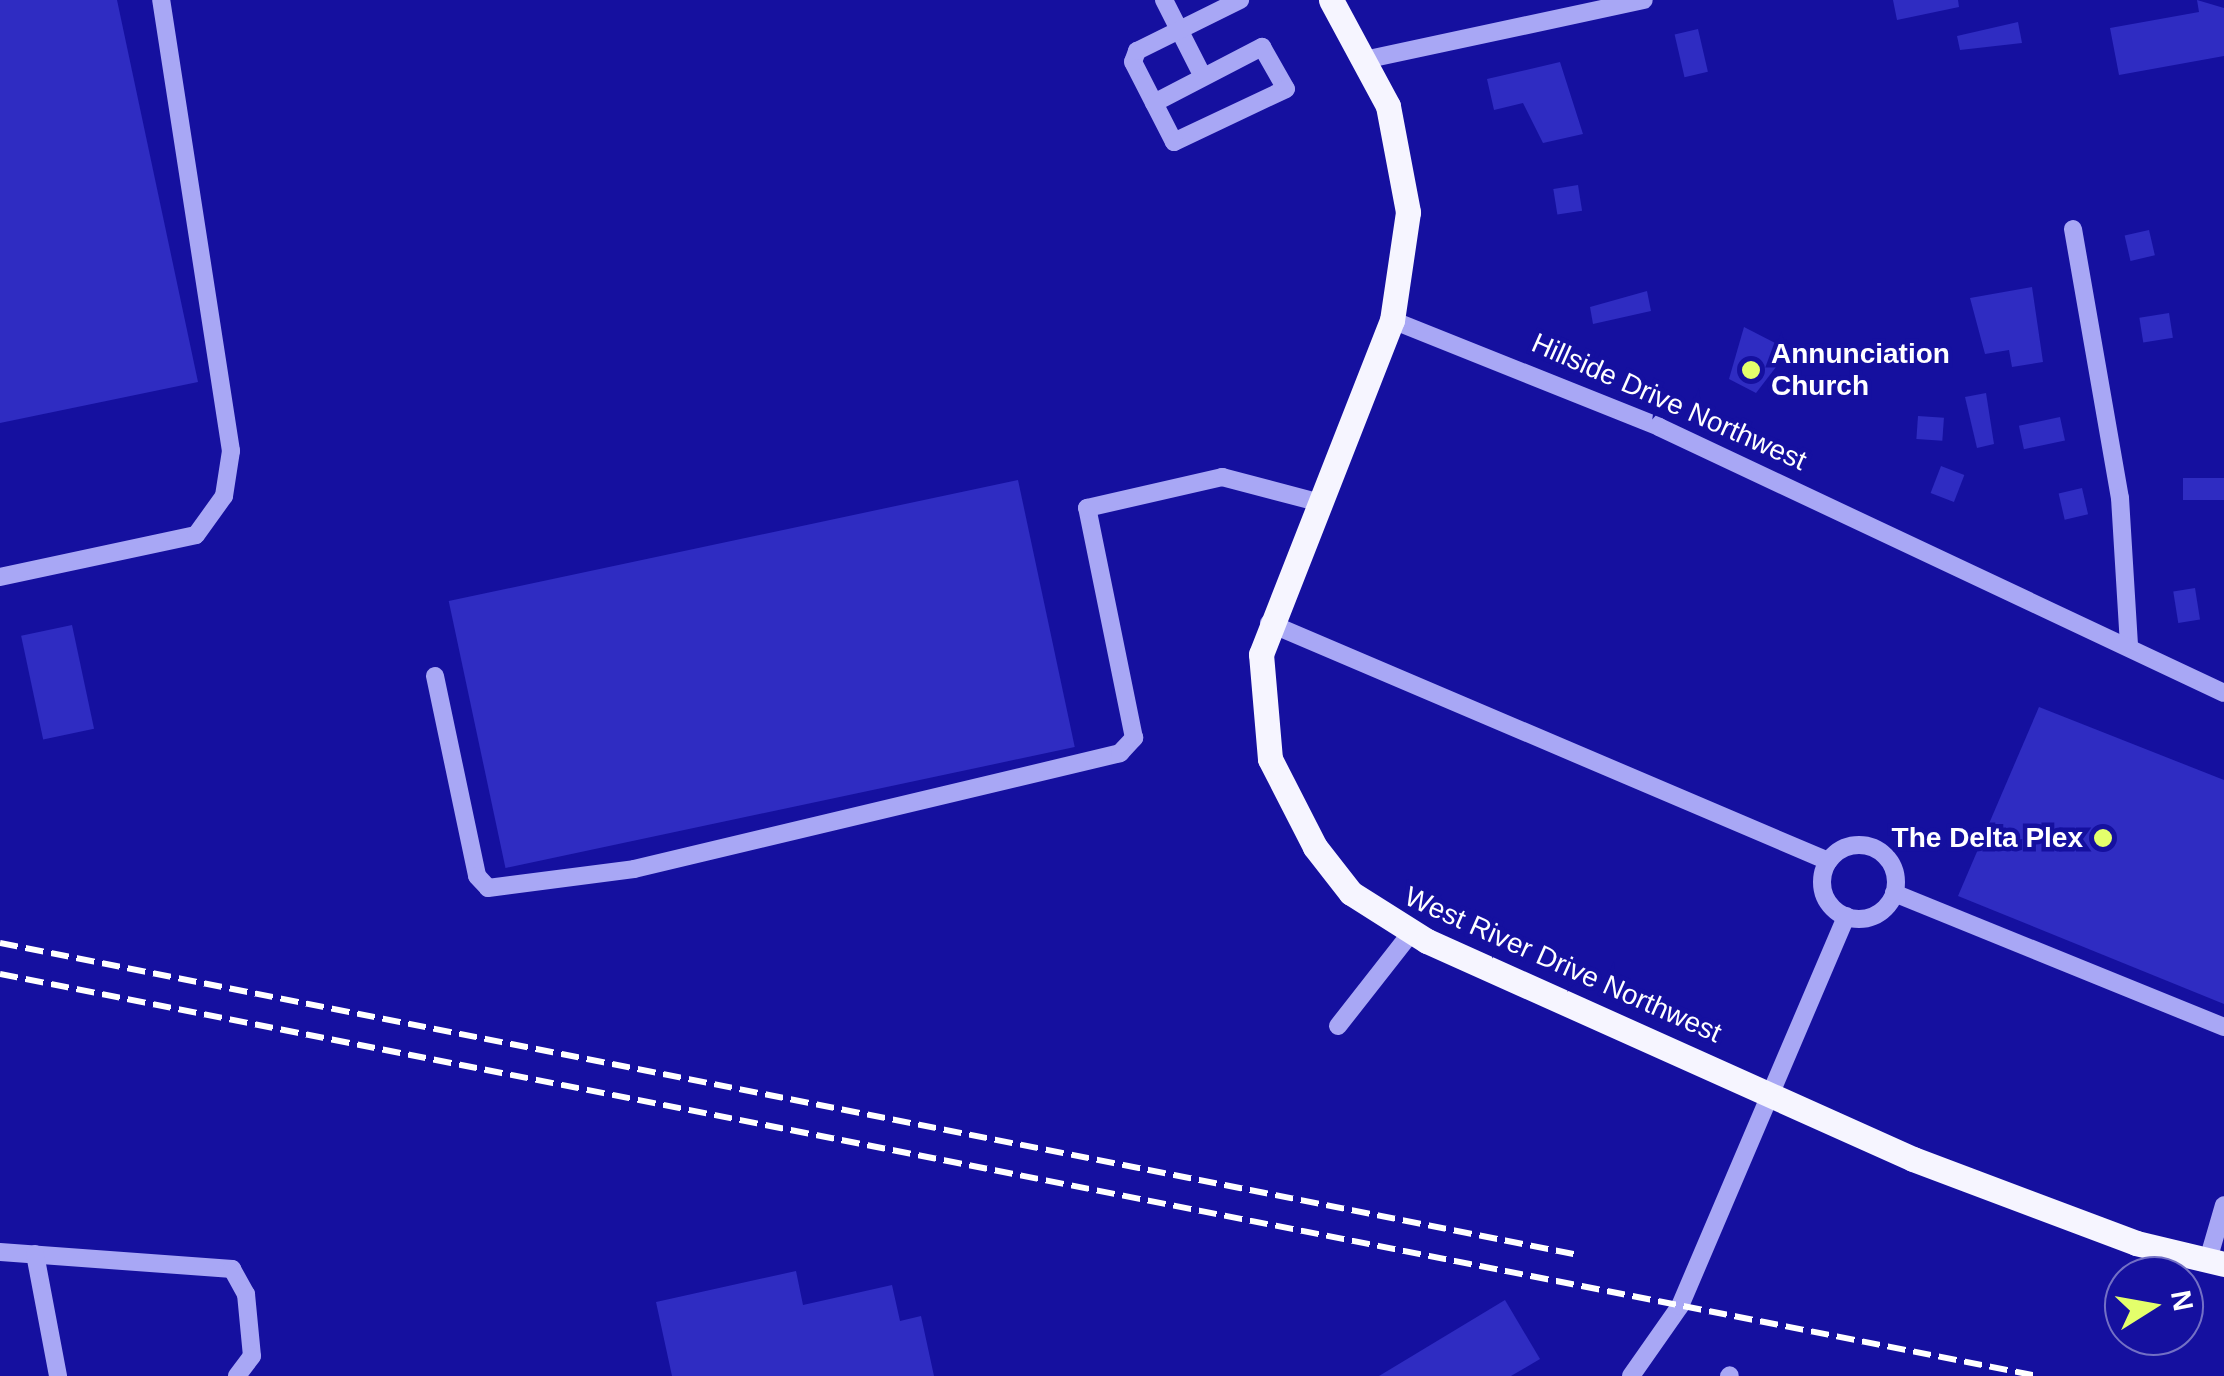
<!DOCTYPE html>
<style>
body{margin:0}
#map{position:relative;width:2224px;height:1376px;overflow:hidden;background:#15109f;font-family:Arial,sans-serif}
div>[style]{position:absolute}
.building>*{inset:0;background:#2f2cc2;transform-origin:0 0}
.minor>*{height:18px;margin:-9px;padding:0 9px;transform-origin:9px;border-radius:9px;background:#a8a7f5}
.minor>.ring{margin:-9px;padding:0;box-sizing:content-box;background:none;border:18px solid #a8a7f5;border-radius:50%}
.major>*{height:25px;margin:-12.5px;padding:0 12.5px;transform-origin:12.5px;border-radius:12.5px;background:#f6f5ff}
.rail>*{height:6px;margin-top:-3px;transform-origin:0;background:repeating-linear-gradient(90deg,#fff 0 18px,transparent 0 26px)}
.dots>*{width:28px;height:28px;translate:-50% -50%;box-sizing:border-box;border:5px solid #15109f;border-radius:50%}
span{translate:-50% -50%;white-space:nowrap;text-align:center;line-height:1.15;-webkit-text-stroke:9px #15109f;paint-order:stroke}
.poi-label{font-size:28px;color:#fff;font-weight:700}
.left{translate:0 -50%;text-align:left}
.right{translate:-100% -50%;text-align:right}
.street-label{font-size:28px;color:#fff}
.north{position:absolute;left:2104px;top:1256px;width:100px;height:100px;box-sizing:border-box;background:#15109f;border:2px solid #7370c5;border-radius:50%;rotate:79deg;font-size:28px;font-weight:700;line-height:40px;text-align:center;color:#fff}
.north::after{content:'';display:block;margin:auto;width:35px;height:45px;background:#e4ff6b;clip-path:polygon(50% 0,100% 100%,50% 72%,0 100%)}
</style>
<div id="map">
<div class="building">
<i style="clip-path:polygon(0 0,117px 0,198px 382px,0 423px)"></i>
<i style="clip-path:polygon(1893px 0,1958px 0,1959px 7px,1897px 20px)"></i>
<i style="clip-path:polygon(2197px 0,2224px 8px,2224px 56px,2119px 75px,2110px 28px,2199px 12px)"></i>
<i style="clip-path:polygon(2018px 22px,2022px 43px,1960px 50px,1957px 36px)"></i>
<i style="left:1698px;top:29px;width:44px;height:24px;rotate:77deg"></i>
<i style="clip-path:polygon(1560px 62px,1583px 134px,1543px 143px,1523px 103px,1494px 110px,1487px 79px)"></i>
<i style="left:1578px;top:185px;width:26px;height:25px;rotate:81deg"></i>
<i style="left:2149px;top:230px;width:26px;height:25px;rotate:77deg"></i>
<i style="clip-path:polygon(2032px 287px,2043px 362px,2012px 367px,2009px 350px,1985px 354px,1970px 298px)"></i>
<i style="clip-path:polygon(1647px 291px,1651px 311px,1593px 324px,1590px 307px)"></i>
<i style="left:2169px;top:313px;width:25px;height:30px;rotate:81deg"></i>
<i style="clip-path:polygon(1744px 327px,1789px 350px,1756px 393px,1729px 379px)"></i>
<i style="clip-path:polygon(1986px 393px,1994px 444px,1977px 448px,1965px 397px)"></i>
<i style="left:1918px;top:416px;width:26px;height:23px;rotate:4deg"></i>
<i style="left:2060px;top:417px;width:24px;height:42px;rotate:78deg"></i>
<i style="left:1941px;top:466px;width:25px;height:29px;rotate:21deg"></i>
<i style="left:2224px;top:478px;width:22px;height:41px;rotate:90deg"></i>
<i style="left:1018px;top:480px;width:273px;height:582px;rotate:78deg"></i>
<i style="left:2082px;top:488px;width:27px;height:24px;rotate:77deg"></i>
<i style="left:2195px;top:588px;width:32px;height:22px;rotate:81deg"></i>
<i style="left:72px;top:625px;width:106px;height:52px;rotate:78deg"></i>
<i style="clip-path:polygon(2039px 707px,2224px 780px,2224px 1004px,1958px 896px)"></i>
<i style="clip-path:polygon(796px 1271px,803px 1305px,892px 1285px,900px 1321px,921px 1316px,934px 1376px,672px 1376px,656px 1302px)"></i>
<i style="clip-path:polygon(1505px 1300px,1540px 1359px,1511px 1376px,1379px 1376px)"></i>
</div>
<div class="minor">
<i style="left:1164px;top:0;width:86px;rotate:63.1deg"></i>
<i style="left:1364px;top:60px;width:286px;rotate:-12.1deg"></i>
<i style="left:1154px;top:103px;width:122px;rotate:-27.4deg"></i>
<i style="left:1262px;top:47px;width:48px;rotate:60.3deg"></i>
<i style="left:1286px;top:89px;width:124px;rotate:154.7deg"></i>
<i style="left:1174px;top:142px;width:90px;rotate:-117.1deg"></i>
<i style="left:1133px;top:62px;width:12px;rotate:-70deg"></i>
<i style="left:1137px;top:51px;width:115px;rotate:-26.3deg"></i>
<i style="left:2073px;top:229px;width:273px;rotate:80.1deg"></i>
<i style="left:2120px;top:498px;width:149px;rotate:86.5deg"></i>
<i style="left:1392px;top:320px;width:288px;rotate:21.8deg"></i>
<i style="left:1659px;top:427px;width:624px;rotate:25.21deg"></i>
<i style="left:0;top:577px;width:200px;rotate:-12.1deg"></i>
<i style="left:196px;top:535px;width:48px;rotate:-54.3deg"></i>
<i style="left:224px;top:496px;width:46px;rotate:-81.2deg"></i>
<i style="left:231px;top:451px;width:456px;rotate:-98.8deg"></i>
<i style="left:1269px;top:623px;width:608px;rotate:23.06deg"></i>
<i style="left:435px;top:676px;width:204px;rotate:78.1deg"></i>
<i style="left:477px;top:876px;width:16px;rotate:47deg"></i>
<i style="left:488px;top:888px;width:147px;rotate:-7.4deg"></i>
<i style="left:634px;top:869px;width:500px;rotate:-13.4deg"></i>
<i style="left:1120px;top:753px;width:21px;rotate:-47deg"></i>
<i style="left:1134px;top:738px;width:235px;rotate:-101.5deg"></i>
<i style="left:1087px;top:508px;width:139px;rotate:-12.9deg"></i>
<i style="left:1222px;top:477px;width:98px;rotate:14.7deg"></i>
<i class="ring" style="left:1822px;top:845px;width:56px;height:56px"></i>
<i style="left:1894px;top:893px;width:356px;rotate:22.1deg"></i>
<i style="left:1338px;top:1026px;width:118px;rotate:-51.9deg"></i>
<i style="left:0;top:1252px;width:233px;rotate:4.2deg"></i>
<i style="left:232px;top:1269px;width:29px;rotate:61deg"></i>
<i style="left:246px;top:1294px;width:62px;rotate:84.5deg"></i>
<i style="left:252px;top:1356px;width:25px;rotate:127deg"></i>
<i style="left:35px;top:1254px;width:124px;rotate:79.3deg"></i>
<i style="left:2208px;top:1260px;width:57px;rotate:-73.8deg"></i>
<i style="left:1631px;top:1376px;width:85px;rotate:-55deg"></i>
<i style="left:1680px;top:1306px;width:424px;rotate:-66.9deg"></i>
<i style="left:1729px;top:1376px;width:1px;rotate:-45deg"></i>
</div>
<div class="major">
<i style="left:1331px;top:0;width:120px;rotate:61.7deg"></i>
<i style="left:1388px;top:106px;width:108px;rotate:79.3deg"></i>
<i style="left:1408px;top:212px;width:109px;rotate:98.4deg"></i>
<i style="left:1392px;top:320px;width:359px;rotate:111.4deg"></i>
<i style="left:1261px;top:654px;width:105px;rotate:85.1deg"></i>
<i style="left:1270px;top:759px;width:99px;rotate:62.9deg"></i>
<i style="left:1315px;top:847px;width:58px;rotate:52deg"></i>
<i style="left:1351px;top:893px;width:90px;rotate:32.3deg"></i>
<i style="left:1427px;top:941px;width:533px;rotate:24.16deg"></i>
<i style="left:1913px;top:1159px;width:238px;rotate:20.6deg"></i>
<i style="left:2136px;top:1243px;width:90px;rotate:13.4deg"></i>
</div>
<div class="rail">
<i style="left:0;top:943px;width:1609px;rotate:11.18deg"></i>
<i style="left:0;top:974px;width:2076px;rotate:11.16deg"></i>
</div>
<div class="dots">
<i style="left:1751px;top:370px;background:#e4ff6b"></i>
<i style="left:2103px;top:838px;background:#e4ff6b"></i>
</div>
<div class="poi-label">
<span class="left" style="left:1771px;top:370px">Annunciation<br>Church</span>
<span class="right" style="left:2083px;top:838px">The Delta Plex</span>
</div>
<div class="street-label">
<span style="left:1669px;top:402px;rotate:24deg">Hillside Drive Northwest</span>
<span style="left:1563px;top:965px;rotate:24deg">West River Drive Northwest</span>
</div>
<div class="north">N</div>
</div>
